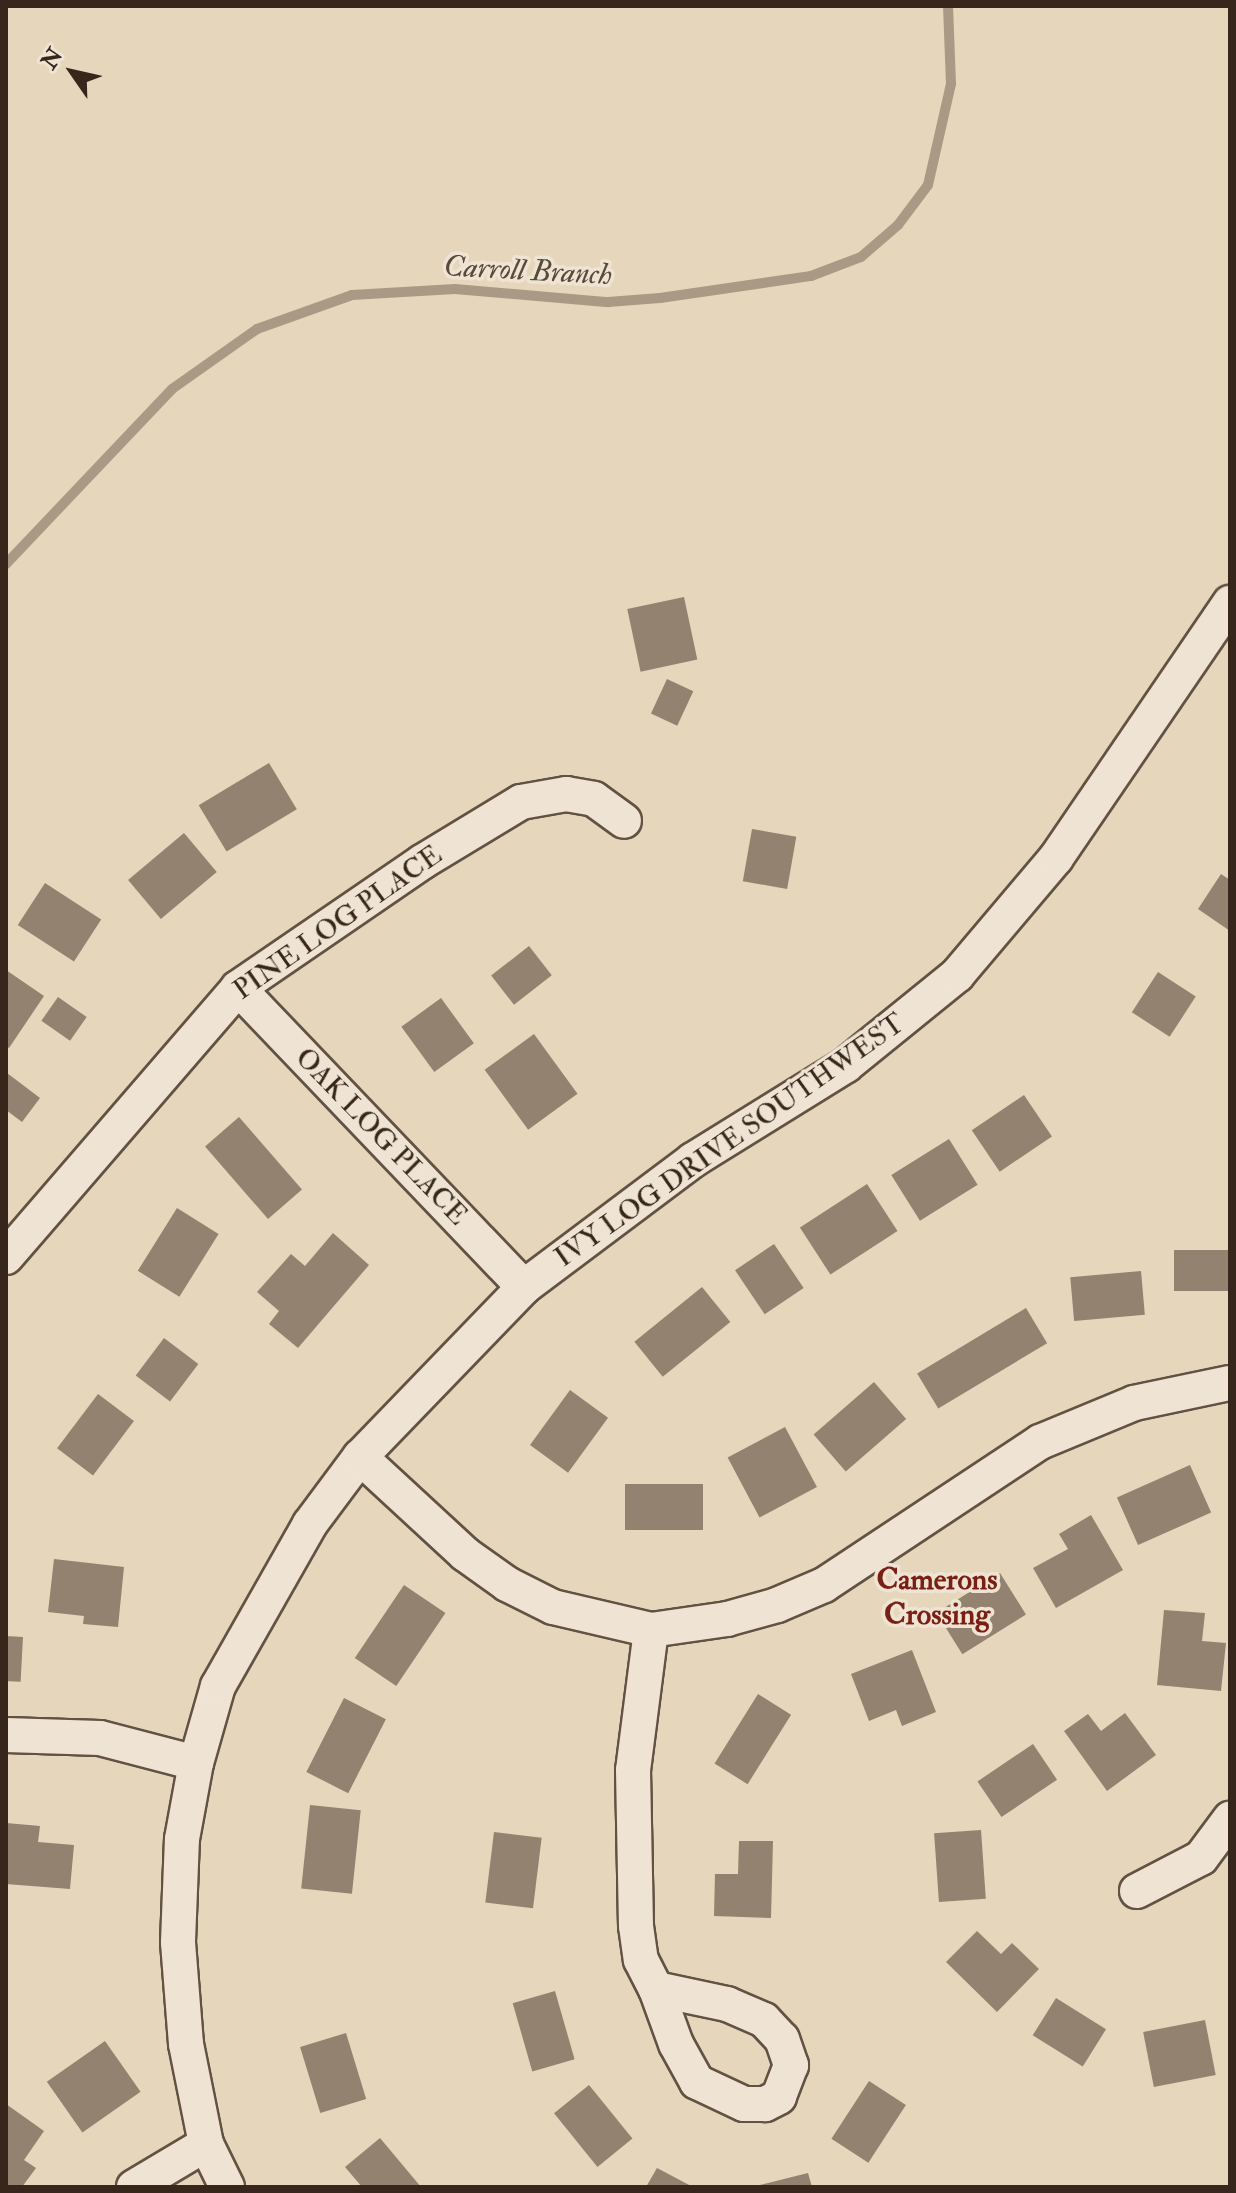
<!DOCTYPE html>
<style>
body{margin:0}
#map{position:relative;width:1236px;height:2193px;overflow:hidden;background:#e6d6bc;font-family:"IM FELL Double Pica",serif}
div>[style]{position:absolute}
.stream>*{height:10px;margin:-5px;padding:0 5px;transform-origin:5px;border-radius:5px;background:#aa9a85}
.building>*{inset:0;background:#92826f;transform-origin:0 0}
.roads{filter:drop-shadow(2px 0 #625243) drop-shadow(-2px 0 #625243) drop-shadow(0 2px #625243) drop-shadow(0 -2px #625243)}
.minor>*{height:34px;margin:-17px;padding:0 17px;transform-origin:17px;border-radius:17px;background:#efe4d3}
span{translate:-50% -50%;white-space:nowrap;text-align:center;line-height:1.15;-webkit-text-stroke:7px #efe4d3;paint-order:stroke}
.street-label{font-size:28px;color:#36261b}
.water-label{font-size:30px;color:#59493b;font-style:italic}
.neighbourhood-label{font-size:30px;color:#7a1f14;font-weight:700}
.frame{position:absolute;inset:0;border:8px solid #36261b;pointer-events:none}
.north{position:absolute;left:32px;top:32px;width:80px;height:80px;-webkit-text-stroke:6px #efe4d3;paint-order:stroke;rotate:304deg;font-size:22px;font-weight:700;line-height:32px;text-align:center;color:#36261b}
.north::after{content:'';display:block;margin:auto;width:28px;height:36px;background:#36261b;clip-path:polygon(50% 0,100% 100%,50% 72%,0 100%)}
</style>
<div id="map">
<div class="stream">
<i style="left:6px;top:564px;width:241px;rotate:-46.5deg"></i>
<i style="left:172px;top:389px;width:104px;rotate:-35.2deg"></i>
<i style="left:257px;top:329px;width:101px;rotate:-19.7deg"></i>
<i style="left:352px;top:295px;width:103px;rotate:-3.3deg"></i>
<i style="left:455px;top:289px;width:154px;rotate:4.9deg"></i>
<i style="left:608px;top:302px;width:52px;rotate:-4.4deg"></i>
<i style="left:660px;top:298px;width:153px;rotate:-8.3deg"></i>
<i style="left:811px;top:276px;width:53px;rotate:-20.8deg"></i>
<i style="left:861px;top:257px;width:49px;rotate:-40.9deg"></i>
<i style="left:898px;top:225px;width:50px;rotate:-53.1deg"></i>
<i style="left:928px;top:185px;width:104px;rotate:-77.2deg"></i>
<i style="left:951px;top:84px;width:78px;rotate:-92.2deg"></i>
</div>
<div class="building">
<i style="left:684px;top:597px;width:64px;height:58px;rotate:78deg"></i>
<i style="left:667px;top:679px;width:29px;height:38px;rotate:25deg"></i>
<i style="left:269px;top:763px;width:54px;height:82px;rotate:59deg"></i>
<i style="left:752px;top:829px;width:45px;height:53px;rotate:10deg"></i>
<i style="left:184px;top:833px;width:51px;height:73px;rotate:50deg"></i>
<i style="clip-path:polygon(1221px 874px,1230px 880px,1230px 931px,1198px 909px)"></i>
<i style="left:45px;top:883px;width:67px;height:50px;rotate:33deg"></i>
<i style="left:529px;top:946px;width:37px;height:48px;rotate:52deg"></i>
<i style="clip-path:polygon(6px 970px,44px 996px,9px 1048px,6px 1046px)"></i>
<i style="left:1158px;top:972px;width:45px;height:48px;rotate:33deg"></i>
<i style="left:58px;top:997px;width:35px;height:29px;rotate:35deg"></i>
<i style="left:441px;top:998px;width:56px;height:49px;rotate:54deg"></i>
<i style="left:534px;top:1034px;width:74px;height:61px;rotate:54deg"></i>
<i style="clip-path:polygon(7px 1073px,40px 1098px,22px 1122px,6px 1110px)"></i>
<i style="left:1024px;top:1095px;width:50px;height:63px;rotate:56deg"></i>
<i style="left:239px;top:1117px;width:96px;height:45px;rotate:49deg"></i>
<i style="left:949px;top:1139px;width:54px;height:68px;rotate:58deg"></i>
<i style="left:867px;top:1184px;width:56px;height:80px;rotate:57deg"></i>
<i style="left:177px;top:1208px;width:49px;height:74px;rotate:32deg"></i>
<i style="clip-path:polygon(333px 1233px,369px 1265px,298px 1348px,269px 1324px,279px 1311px,257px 1292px,291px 1254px,305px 1266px)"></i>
<i style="left:774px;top:1244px;width:53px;height:47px;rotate:56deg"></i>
<i style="left:1230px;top:1250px;width:41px;height:56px;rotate:90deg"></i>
<i style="left:1141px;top:1271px;width:44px;height:71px;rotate:85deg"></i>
<i style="left:702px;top:1287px;width:45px;height:87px;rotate:51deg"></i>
<i style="left:1026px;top:1308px;width:41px;height:127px;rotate:59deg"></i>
<i style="left:164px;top:1338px;width:43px;height:47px;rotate:37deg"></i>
<i style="left:874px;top:1382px;width:49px;height:80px;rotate:49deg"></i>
<i style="left:570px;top:1390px;width:47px;height:68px;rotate:36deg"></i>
<i style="left:98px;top:1394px;width:45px;height:68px;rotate:37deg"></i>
<i style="left:785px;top:1427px;width:68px;height:65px;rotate:62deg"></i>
<i style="left:1190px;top:1465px;width:52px;height:80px;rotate:66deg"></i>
<i style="left:625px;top:1484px;width:78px;height:46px"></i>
<i style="clip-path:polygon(1091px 1515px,1123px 1570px,1056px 1608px,1033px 1568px,1068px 1549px,1059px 1534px)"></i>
<i style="clip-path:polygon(54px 1559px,124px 1567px,118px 1627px,83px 1624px,84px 1616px,48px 1612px)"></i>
<i style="left:1000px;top:1573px;width:49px;height:75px;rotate:58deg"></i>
<i style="left:404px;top:1585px;width:50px;height:88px;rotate:34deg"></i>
<i style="clip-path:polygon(1164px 1610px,1205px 1613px,1202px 1641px,1226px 1643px,1221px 1691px,1157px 1685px)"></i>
<i style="left:6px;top:1636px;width:17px;height:45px;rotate:3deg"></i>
<i style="clip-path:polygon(912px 1650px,936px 1712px,902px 1726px,896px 1710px,869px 1721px,851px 1674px)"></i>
<i style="left:758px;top:1694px;width:39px;height:82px;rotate:32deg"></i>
<i style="left:344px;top:1698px;width:47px;height:83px;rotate:27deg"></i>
<i style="clip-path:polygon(1125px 1713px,1156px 1755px,1107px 1791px,1064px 1731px,1088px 1714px,1101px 1731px)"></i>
<i style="left:1033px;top:1744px;width:43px;height:67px;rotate:56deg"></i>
<i style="left:310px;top:1805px;width:51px;height:84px;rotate:6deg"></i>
<i style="clip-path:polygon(6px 1823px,40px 1826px,38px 1842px,74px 1845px,70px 1889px,6px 1884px)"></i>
<i style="left:981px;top:1830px;width:69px;height:47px;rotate:86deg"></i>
<i style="left:494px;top:1832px;width:48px;height:71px;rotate:7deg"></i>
<i style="clip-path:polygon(739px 1841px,773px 1841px,771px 1918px,714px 1916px,715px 1874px,738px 1874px)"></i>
<i style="clip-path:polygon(977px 1931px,1001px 1954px,1012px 1943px,1039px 1969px,997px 2012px,946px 1962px)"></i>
<i style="left:555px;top:1991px;width:71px;height:44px;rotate:74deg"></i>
<i style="left:1056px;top:1998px;width:59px;height:44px;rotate:32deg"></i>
<i style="left:1205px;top:2020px;width:56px;height:63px;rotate:79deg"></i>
<i style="left:346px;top:2033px;width:69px;height:48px;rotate:73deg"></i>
<i style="left:105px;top:2041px;width:62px;height:71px;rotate:55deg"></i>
<i style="left:869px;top:2081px;width:44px;height:69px;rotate:33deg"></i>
<i style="left:589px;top:2085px;width:69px;height:45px;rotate:51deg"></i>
<i style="clip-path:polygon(6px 2104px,44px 2131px,24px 2160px,36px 2168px,22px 2187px,6px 2187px)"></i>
<i style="clip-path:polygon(380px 2138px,421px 2187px,362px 2187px,345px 2167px)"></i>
<i style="clip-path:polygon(657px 2168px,693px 2187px,646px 2187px)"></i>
<i style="clip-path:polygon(808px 2173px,812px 2187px,756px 2187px,756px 2186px)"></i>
</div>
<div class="roads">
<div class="minor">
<i style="left:238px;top:988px;width:414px;rotate:46.3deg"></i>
<i style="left:6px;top:1257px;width:355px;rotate:-49.2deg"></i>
<i style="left:238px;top:988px;width:223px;rotate:-34.4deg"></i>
<i style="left:422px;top:862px;width:116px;rotate:-31.2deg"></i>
<i style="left:521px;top:802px;width:46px;rotate:-10.1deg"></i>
<i style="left:566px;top:794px;width:28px;rotate:10deg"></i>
<i style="left:594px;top:799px;width:37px;rotate:36deg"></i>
<i style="left:360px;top:1457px;width:143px;rotate:42.7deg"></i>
<i style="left:465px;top:1554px;width:52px;rotate:35.5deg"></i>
<i style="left:507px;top:1584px;width:51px;rotate:26.6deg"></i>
<i style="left:553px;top:1607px;width:101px;rotate:13.2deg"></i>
<i style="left:651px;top:1630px;width:77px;rotate:-8.2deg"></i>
<i style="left:727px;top:1619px;width:52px;rotate:-15.6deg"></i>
<i style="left:777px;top:1605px;width:51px;rotate:-23.1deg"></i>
<i style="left:824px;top:1585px;width:259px;rotate:-33.5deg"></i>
<i style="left:1040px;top:1442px;width:102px;rotate:-22.5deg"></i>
<i style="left:1134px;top:1403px;width:98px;rotate:-11.8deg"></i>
<i style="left:651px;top:1630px;width:141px;rotate:97.3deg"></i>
<i style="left:633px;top:1770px;width:156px;rotate:88.9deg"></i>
<i style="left:636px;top:1926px;width:34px;rotate:82deg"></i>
<i style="left:641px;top:1960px;width:33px;rotate:63deg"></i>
<i style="left:6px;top:1735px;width:94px;rotate:1.8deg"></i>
<i style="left:100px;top:1738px;width:99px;rotate:14.6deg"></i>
<i style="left:1137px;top:1891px;width:72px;rotate:-27.3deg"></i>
<i style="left:1201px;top:1858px;width:49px;rotate:-53.4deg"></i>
<i style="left:656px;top:1989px;width:73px;rotate:11.9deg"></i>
<i style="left:727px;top:2004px;width:40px;rotate:23.4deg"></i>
<i style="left:764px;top:2020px;width:26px;rotate:47deg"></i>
<i style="left:782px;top:2039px;width:28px;rotate:71deg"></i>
<i style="left:791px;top:2065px;width:34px;rotate:111deg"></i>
<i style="left:779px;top:2097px;width:16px;rotate:153deg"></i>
<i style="left:765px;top:2104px;width:21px;rotate:180deg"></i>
<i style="left:744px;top:2104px;width:52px;rotate:-154.9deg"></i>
<i style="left:697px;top:2082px;width:43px;rotate:-118.9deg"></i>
<i style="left:676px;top:2044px;width:59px;rotate:-110deg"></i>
<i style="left:134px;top:2187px;width:84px;rotate:-30.8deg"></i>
<i style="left:227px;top:2187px;width:48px;rotate:-116deg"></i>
<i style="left:206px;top:2144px;width:102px;rotate:-101.3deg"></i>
<i style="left:186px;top:2044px;width:102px;rotate:-94.5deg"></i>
<i style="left:178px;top:1942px;width:103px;rotate:-87.8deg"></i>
<i style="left:182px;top:1839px;width:77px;rotate:-79.6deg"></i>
<i style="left:196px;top:1763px;width:80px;rotate:-74.1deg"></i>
<i style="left:218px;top:1686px;width:186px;rotate:-60.4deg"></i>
<i style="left:310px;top:1524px;width:84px;rotate:-53.3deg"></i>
<i style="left:360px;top:1457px;width:236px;rotate:-46deg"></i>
<i style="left:524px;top:1287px;width:211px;rotate:-36.9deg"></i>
<i style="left:693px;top:1160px;width:180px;rotate:-31.8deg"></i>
<i style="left:846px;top:1065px;width:143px;rotate:-39deg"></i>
<i style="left:957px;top:975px;width:153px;rotate:-49.8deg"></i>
<i style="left:1056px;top:858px;width:309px;rotate:-55.7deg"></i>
</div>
</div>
<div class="street-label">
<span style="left:338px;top:923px;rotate:-35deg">PINE LOG PLACE</span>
<span style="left:381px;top:1137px;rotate:46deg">OAK LOG PLACE</span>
<span style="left:730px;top:1141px;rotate:-35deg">IVY LOG DRIVE SOUTHWEST</span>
</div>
<div class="water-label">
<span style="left:528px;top:271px;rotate:3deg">Carroll Branch</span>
</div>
<div class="neighbourhood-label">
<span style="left:937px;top:1597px">Camerons<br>Crossing</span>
</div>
<div class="frame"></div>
<div class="north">N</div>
</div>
